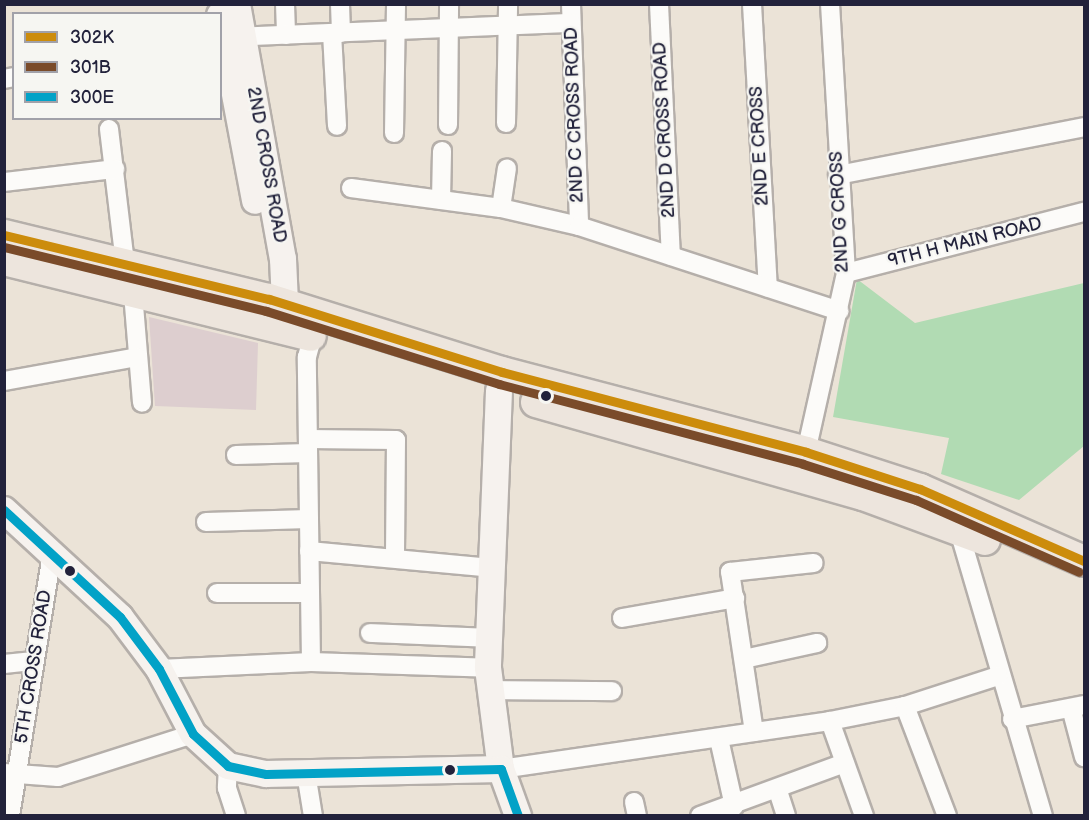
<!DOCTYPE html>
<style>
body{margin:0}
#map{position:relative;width:1089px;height:820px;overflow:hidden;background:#ebe3d7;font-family:"Balsamiq Sans",sans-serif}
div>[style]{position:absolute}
.industrial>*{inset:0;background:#ddcecf}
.green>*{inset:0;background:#b1dbb3}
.roads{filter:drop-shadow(2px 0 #b5afaa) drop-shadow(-2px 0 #b5afaa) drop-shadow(0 2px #b5afaa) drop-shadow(0 -2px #b5afaa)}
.street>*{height:18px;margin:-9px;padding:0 9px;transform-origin:9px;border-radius:9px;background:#fcfbf9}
.secondary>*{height:26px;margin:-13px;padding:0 13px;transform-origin:13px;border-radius:13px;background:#f6f2ee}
.primary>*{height:30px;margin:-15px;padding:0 15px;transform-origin:15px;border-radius:15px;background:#ede5dd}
.bus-1>*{height:9px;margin:-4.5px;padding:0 4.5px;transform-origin:4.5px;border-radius:4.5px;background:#cc8c0c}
.bus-2>*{height:9px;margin:-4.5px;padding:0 4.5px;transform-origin:4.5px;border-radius:4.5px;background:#7a4b2a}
.bus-3>*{height:9px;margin:-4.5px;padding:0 4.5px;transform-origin:4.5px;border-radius:4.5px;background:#02a2c7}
.dots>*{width:16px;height:16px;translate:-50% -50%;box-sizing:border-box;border:3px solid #f6f6f2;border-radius:50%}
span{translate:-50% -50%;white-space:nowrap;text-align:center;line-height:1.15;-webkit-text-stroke:4.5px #f6f6f2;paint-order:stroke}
.street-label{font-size:18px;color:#22223b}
.frame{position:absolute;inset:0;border:6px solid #22223b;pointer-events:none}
.legend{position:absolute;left:12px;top:12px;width:210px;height:108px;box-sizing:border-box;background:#f6f6f2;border:2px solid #a1a1a9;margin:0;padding:8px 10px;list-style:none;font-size:18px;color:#22223b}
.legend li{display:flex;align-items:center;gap:12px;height:30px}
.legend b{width:30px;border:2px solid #a1a1a9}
</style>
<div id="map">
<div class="industrial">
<i style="clip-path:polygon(149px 317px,258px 343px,256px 410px,155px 406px)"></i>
</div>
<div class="green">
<i style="clip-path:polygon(857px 279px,915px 323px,1084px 283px,1084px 446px,1019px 500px,941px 474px,949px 438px,833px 417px)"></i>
</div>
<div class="roads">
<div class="street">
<i style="left:285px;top:4px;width:31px;rotate:88deg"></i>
<i style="left:340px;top:4px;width:29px;rotate:88deg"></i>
<i style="left:571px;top:4px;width:222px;rotate:87.9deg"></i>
<i style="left:659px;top:4px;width:252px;rotate:87.3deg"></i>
<i style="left:752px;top:4px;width:284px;rotate:86.8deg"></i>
<i style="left:332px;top:33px;width:93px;rotate:86.9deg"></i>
<i style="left:231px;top:37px;width:340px;rotate:-2.4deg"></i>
<i style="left:4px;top:79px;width:10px;rotate:-11deg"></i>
<i style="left:506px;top:123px;width:119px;rotate:-89deg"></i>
<i style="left:448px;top:125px;width:121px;rotate:-89.5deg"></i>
<i style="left:109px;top:129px;width:136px;rotate:83.2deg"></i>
<i style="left:394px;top:133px;width:129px;rotate:-89.1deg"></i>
<i style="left:838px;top:175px;width:251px;rotate:-11deg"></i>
<i style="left:4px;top:182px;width:112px;rotate:-6.7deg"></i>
<i style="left:351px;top:188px;width:151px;rotate:7.6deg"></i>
<i style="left:501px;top:208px;width:80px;rotate:13deg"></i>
<i style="left:579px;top:226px;width:274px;rotate:18.1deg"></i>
<i style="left:441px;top:200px;width:49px;rotate:-88.8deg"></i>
<i style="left:501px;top:208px;width:40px;rotate:-81.5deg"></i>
<i style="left:846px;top:273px;width:246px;rotate:-14.4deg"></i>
<i style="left:133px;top:293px;width:110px;rotate:85.3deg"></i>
<i style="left:4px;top:381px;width:135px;rotate:-10.2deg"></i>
<i style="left:308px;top:439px;width:88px;rotate:0.7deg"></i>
<i style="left:396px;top:440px;width:117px;rotate:90.5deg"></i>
<i style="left:806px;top:452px;width:183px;rotate:-77.4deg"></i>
<i style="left:846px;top:273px;width:269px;rotate:-93.4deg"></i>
<i style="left:236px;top:455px;width:72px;rotate:-1.6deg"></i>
<i style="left:206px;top:522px;width:103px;rotate:-1.7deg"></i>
<i style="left:957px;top:524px;width:304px;rotate:73.6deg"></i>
<i style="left:309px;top:551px;width:183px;rotate:5.3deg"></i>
<i style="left:217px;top:593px;width:93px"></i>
<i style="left:622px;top:618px;width:115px;rotate:-10deg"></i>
<i style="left:370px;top:633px;width:119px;rotate:2.4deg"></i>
<i style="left:744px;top:659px;width:75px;rotate:-12.4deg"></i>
<i style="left:311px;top:662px;width:305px;rotate:-90.8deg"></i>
<i style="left:307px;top:357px;width:31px;rotate:-75deg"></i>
<i style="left:4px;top:664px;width:30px;rotate:-6deg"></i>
<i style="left:159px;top:669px;width:152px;rotate:-2.6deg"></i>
<i style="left:311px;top:662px;width:177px;rotate:1.9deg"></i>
<i style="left:490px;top:690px;width:122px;rotate:0.5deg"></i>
<i style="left:905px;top:706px;width:118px;rotate:69.1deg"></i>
<i style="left:1071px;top:708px;width:51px;rotate:75.1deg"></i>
<i style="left:1012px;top:719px;width:73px;rotate:-11deg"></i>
<i style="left:830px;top:721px;width:101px;rotate:70.3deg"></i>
<i style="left:754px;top:732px;width:162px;rotate:-98.5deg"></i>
<i style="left:730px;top:572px;width:84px;rotate:-6.1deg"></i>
<i style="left:719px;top:739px;width:69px;rotate:77.4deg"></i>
<i style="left:228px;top:766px;width:22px;rotate:93deg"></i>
<i style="left:227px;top:788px;width:29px;rotate:72deg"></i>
<i style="left:501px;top:769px;width:332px;rotate:-8.3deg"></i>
<i style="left:830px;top:721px;width:76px;rotate:-11.3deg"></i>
<i style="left:905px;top:706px;width:98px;rotate:-17.9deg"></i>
<i style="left:4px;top:773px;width:54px;rotate:4.2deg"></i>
<i style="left:58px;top:777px;width:142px;rotate:-17.7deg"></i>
<i style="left:306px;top:773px;width:44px;rotate:80.8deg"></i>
<i style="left:778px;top:791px;width:26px;rotate:72deg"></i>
<i style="left:634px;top:802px;width:14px;rotate:78deg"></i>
<i style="left:10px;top:816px;width:264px;rotate:-80.9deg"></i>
<i style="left:700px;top:816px;width:154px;rotate:-20.1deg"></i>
</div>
<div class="secondary">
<i style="left:237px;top:4px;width:259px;rotate:79.8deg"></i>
<i style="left:283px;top:259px;width:65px;rotate:87.4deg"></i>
<i style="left:220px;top:15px;width:189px;rotate:79.3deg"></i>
<i style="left:499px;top:391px;width:277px;rotate:92.3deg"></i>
<i style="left:488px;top:668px;width:102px;rotate:82.7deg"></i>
<i style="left:4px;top:510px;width:158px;rotate:42.7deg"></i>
<i style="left:120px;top:617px;width:65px;rotate:53.1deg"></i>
<i style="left:159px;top:669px;width:73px;rotate:62.4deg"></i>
<i style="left:193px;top:734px;width:47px;rotate:42.4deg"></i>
<i style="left:228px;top:766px;width:39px;rotate:12deg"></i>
<i style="left:266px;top:774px;width:235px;rotate:-1.2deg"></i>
<i style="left:501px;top:769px;width:50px;rotate:70.1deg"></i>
</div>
<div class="primary">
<i style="left:4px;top:235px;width:273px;rotate:13.6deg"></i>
<i style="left:269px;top:299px;width:244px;rotate:17.4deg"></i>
<i style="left:502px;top:372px;width:314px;rotate:14.7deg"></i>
<i style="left:806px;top:452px;width:120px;rotate:18deg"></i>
<i style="left:920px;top:489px;width:179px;rotate:23.7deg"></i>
<i style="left:4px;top:260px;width:316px;rotate:13.9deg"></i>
<i style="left:536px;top:402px;width:340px;rotate:15.9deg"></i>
<i style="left:863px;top:495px;width:130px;rotate:20.2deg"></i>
</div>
</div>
<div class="bus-1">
<i style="left:4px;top:235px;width:273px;rotate:13.6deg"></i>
<i style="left:269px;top:299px;width:244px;rotate:17.4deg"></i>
<i style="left:502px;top:372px;width:314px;rotate:14.7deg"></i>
<i style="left:806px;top:452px;width:120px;rotate:18deg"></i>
<i style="left:920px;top:489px;width:179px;rotate:23.7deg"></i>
</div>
<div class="bus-2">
<i style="left:4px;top:247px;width:270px;rotate:13.7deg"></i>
<i style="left:266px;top:311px;width:244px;rotate:17.4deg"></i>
<i style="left:499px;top:384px;width:314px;rotate:14.7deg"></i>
<i style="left:803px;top:464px;width:119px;rotate:17.7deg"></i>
<i style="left:916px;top:500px;width:178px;rotate:23.8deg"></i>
</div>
<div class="bus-3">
<i style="left:4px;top:510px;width:158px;rotate:42.7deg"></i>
<i style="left:120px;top:617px;width:65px;rotate:53.1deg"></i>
<i style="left:159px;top:669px;width:73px;rotate:62.4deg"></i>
<i style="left:193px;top:734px;width:47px;rotate:42.4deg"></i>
<i style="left:228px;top:766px;width:39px;rotate:12deg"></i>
<i style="left:266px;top:774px;width:235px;rotate:-1.2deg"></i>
<i style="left:501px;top:769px;width:50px;rotate:70.1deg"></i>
</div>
<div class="dots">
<i style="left:546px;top:396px;background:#22223b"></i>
<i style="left:70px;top:571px;background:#22223b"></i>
<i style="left:450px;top:770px;background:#22223b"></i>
</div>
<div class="street-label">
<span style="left:575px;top:115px;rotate:-92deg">2ND C CROSS ROAD</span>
<span style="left:665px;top:130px;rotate:-93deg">2ND D CROSS ROAD</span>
<span style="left:760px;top:146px;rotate:-93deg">2ND E CROSS</span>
<span style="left:266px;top:165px;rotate:80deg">2ND CROSS ROAD</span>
<span style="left:840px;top:212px;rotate:-93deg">2ND G CROSS</span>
<span style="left:965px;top:243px;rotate:-14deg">9TH H MAIN ROAD</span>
<span style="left:34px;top:667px;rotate:-81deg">5TH CROSS ROAD</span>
</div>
<div class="frame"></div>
<ul class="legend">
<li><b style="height:8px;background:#cc8c0c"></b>302K</li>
<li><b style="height:8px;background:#7a4b2a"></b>301B</li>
<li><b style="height:8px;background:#02a2c7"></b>300E</li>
</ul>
</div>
